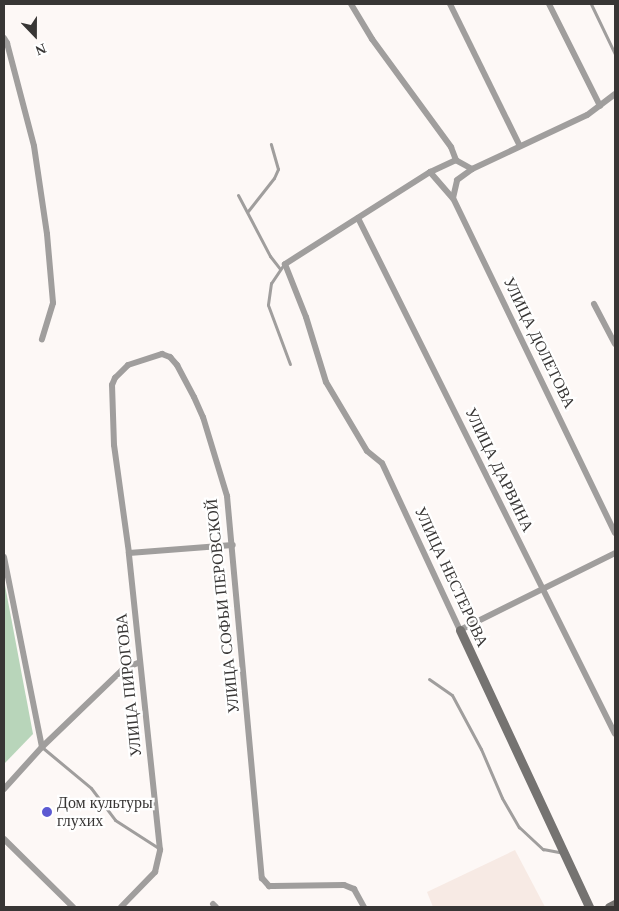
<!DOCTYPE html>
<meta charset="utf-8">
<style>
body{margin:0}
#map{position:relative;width:619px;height:911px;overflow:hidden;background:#fdf8f6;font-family:Georgia,serif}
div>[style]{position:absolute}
.built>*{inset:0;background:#f7eae4}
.green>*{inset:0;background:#b8d5ba}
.lane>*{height:3px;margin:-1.5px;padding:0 1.5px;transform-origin:1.5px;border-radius:1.5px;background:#a09e9d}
.street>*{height:6px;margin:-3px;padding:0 3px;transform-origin:3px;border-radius:3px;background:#a09e9d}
.secondary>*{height:9px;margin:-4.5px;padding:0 4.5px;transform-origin:4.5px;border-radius:4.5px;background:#757371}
.dots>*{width:14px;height:14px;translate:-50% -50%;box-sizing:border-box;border:2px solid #fff;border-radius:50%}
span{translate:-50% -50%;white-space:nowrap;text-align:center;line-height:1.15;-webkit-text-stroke:4.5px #fff;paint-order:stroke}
.street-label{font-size:16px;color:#383635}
.poi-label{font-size:16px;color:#383635}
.left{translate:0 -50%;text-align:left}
.frame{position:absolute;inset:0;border:5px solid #383635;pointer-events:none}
.north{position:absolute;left:10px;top:10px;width:50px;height:50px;-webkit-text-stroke:4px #fff;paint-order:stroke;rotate:158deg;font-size:14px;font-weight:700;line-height:20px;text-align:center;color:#383635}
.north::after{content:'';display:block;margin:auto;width:18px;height:22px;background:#383635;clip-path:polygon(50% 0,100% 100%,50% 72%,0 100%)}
</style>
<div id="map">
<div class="built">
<i style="clip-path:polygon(515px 850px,545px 907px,433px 907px,427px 892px)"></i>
</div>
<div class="green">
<i style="clip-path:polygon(4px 580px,33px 734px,4px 764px)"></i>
</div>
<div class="lane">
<i style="left:591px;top:4px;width:55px;rotate:64.4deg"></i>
<i style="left:238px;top:195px;width:69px;rotate:62.3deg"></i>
<i style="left:270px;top:256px;width:16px;rotate:52deg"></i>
<i style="left:248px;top:211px;width:42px;rotate:-51.8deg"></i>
<i style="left:274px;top:178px;width:10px;rotate:-66deg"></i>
<i style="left:278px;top:169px;width:26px;rotate:-106deg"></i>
<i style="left:284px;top:264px;width:23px;rotate:124deg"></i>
<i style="left:271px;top:283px;width:22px;rotate:98deg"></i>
<i style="left:268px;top:305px;width:63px;rotate:69.6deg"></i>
<i style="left:429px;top:679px;width:28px;rotate:35deg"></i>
<i style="left:452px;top:695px;width:61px;rotate:61.8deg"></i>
<i style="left:481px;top:749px;width:53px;rotate:66.8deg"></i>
<i style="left:502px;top:798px;width:34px;rotate:60deg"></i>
<i style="left:519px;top:827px;width:33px;rotate:43deg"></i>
<i style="left:543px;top:849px;width:20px;rotate:11deg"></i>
<i style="left:43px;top:748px;width:62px;rotate:39.8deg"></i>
<i style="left:91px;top:788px;width:40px;rotate:53deg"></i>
<i style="left:115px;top:820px;width:54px;rotate:32.8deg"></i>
</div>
<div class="street">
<i style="left:351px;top:4px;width:41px;rotate:59deg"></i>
<i style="left:372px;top:39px;width:134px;rotate:53.8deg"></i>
<i style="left:451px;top:147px;width:14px;rotate:69deg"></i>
<i style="left:450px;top:4px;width:158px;rotate:63.8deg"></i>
<i style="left:549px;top:4px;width:114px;rotate:63.4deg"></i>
<i style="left:4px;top:38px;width:6px;rotate:59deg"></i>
<i style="left:7px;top:43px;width:106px;rotate:75.3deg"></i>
<i style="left:34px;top:146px;width:89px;rotate:81.6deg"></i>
<i style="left:47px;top:234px;width:69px;rotate:85deg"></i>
<i style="left:53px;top:303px;width:38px;rotate:107deg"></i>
<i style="left:615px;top:94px;width:35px;rotate:143deg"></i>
<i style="left:587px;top:115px;width:127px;rotate:154.8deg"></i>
<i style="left:472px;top:169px;width:18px;rotate:-151deg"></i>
<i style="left:456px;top:160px;width:29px;rotate:155deg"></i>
<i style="left:430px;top:172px;width:172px;rotate:147.6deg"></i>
<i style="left:285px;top:264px;width:57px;rotate:68.4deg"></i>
<i style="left:306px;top:317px;width:68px;rotate:72.9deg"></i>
<i style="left:326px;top:382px;width:80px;rotate:59.3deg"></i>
<i style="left:367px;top:451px;width:19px;rotate:39deg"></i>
<i style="left:382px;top:463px;width:184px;rotate:65deg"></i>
<i style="left:460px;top:630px;width:173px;rotate:-26.4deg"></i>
<i style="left:430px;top:172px;width:35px;rotate:49deg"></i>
<i style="left:453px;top:198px;width:372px;rotate:64.2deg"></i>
<i style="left:453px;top:198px;width:18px;rotate:-77deg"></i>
<i style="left:457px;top:180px;width:19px;rotate:-36deg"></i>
<i style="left:358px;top:218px;width:576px;rotate:63.52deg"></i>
<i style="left:594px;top:304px;width:45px;rotate:62.3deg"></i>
<i style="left:129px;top:553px;width:104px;rotate:-4.4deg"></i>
<i style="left:4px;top:557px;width:194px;rotate:78.7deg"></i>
<i style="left:4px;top:789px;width:57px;rotate:-47.9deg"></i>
<i style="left:42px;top:747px;width:112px;rotate:-43.9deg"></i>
<i style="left:123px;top:669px;width:18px;rotate:-22deg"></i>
<i style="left:4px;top:839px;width:97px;rotate:44.6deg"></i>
<i style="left:213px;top:904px;width:4px;rotate:45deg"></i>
<i style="left:121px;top:907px;width:49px;rotate:-45.8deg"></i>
<i style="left:155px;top:872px;width:23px;rotate:-77deg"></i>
<i style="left:160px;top:850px;width:299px;rotate:-96deg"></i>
<i style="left:129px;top:553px;width:109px;rotate:-97.9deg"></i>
<i style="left:114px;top:445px;width:60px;rotate:-91.9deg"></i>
<i style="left:112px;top:385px;width:8px;rotate:-67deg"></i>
<i style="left:115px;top:378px;width:18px;rotate:-45deg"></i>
<i style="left:128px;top:365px;width:36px;rotate:-18deg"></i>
<i style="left:162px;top:354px;width:9px;rotate:21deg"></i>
<i style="left:170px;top:357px;width:11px;rotate:49deg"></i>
<i style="left:177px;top:365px;width:36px;rotate:62deg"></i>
<i style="left:194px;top:397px;width:22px;rotate:66deg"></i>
<i style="left:203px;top:417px;width:83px;rotate:73.1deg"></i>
<i style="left:227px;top:496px;width:384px;rotate:84.8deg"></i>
<i style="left:262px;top:878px;width:11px;rotate:49deg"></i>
<i style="left:269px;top:886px;width:4px"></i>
<i style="left:273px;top:886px;width:71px;rotate:-0.8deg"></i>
<i style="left:344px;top:885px;width:11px;rotate:22deg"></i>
<i style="left:354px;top:889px;width:21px;rotate:61deg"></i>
</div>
<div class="secondary">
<i style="left:460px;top:630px;width:306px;rotate:65deg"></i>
<i style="left:609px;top:907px;width:7px;rotate:-27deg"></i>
</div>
<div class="dots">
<i style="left:47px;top:812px;background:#5c5ad2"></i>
</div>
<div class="street-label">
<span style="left:539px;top:343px;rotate:64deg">УЛИЦА ДОЛЕТОВА</span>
<span style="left:499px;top:470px;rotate:64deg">УЛИЦА ДАРВИНА</span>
<span style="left:451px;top:577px;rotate:65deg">УЛИЦА НЕСТЕРОВА</span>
<span style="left:223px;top:606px;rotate:-96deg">УЛИЦА СОФЬИ ПЕРОВСКОЙ</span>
<span style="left:129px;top:685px;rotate:-96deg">УЛИЦА ПИРОГОВА</span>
</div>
<div class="poi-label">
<span class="left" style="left:57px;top:812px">Дом культуры<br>глухих</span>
</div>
<div class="frame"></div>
<div class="north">N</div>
</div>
